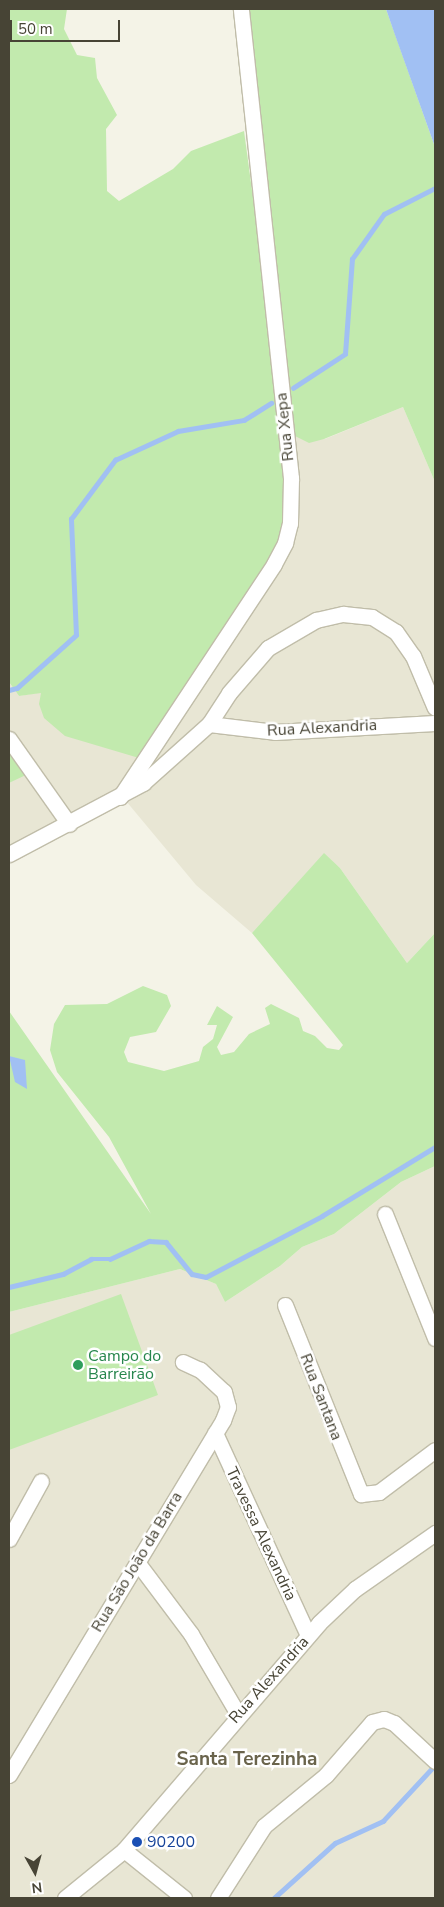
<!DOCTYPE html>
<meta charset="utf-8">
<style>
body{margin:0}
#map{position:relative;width:444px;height:1907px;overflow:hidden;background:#f4f3e7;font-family:"Nunito Sans",sans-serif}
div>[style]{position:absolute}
.residential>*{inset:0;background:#e8e6d4}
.green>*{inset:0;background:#c2eaae}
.water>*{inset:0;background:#a1c0f3}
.stream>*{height:4.5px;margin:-2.25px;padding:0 2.25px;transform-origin:2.25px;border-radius:2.25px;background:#a1c0f3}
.roads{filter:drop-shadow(1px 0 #c0bda9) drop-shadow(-1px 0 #c0bda9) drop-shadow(0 1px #c0bda9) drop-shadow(0 -1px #c0bda9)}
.minor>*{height:15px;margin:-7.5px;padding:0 7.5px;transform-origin:7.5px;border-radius:7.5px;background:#fff}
.dots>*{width:14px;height:14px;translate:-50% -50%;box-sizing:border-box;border:2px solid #fff;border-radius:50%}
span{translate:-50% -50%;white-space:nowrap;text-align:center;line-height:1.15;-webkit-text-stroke:5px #fff;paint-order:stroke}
.street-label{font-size:16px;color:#474435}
.leisure-label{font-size:16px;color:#27864d}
.left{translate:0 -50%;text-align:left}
.transit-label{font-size:16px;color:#164399}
.quarter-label{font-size:19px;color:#6a644c;font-weight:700}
.frame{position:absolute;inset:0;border:10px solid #474435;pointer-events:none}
.north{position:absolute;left:10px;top:1847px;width:50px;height:50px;-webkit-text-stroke:4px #fff;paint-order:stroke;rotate:173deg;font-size:14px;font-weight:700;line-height:20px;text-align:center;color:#474435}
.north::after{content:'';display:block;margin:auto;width:18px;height:22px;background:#474435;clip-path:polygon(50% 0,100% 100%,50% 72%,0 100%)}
.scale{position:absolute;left:10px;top:20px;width:110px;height:22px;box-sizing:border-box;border:2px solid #474435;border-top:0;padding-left:6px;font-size:15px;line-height:18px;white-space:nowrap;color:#474435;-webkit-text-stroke:4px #fff;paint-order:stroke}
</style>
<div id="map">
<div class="residential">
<i style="clip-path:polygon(403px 407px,435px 482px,435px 933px,407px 963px,340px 868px,324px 854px,252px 933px,196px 885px,126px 801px,9px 861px,9px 783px,29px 772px,9px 746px,9px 682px,19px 696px,42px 692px,278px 412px,325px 439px)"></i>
<i style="clip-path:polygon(435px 1166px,435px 1898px,9px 1898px,9px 1312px,180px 1269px,216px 1284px,225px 1302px,280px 1266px,302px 1247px,334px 1234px,401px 1182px)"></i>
</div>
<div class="green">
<i style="clip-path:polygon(9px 9px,67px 9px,64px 29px,77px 55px,95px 58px,97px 78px,117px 115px,106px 129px,107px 191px,119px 201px,173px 169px,191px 151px,244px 131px,274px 353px,285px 346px,247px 9px,386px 9px,435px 147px,435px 482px,403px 407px,324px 439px,309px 443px,289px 433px,284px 522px,278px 546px,139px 758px,65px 736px,44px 718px,39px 704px,41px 693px,19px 696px,9px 682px)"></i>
<i style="clip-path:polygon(9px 746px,30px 773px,9px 783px)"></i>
<i style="clip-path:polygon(324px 853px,340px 868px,407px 963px,435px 933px,435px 1166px,401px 1182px,334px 1234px,302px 1247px,280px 1266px,225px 1302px,216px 1284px,180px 1269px,9px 1312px,9px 1011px,151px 1214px,109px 1137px,57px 1072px,50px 1050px,54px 1024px,65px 1005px,107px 1004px,143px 986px,167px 995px,171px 1006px,156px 1032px,130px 1037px,124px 1052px,128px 1062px,164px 1071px,199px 1061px,203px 1047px,213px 1039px,217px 1025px,207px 1025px,217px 1006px,233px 1017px,217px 1047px,221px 1055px,234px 1052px,249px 1034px,270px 1024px,265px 1008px,271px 1004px,299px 1018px,303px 1031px,315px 1036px,327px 1048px,339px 1050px,343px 1045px,252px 933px)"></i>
<i style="clip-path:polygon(121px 1294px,158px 1395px,9px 1450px,9px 1335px)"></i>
</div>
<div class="water">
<i style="clip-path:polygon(386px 9px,435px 9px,435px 147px,395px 35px)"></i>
<i style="clip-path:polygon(9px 1056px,25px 1060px,27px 1089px,15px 1082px)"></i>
</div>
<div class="stream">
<i style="left:293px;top:388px;width:62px;rotate:-33.2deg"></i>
<i style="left:345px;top:354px;width:95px;rotate:-85.8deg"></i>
<i style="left:352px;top:259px;width:55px;rotate:-54.6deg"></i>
<i style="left:384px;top:214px;width:57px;rotate:-27deg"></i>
<i style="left:9px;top:690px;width:8px;rotate:-14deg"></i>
<i style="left:17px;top:688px;width:79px;rotate:-41.9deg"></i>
<i style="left:76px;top:635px;width:116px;rotate:-92.5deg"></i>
<i style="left:71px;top:519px;width:74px;rotate:-53.3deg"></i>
<i style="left:115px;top:460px;width:69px;rotate:-24.7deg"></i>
<i style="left:178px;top:431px;width:67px;rotate:-9.5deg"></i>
<i style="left:244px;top:420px;width:32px;rotate:-32deg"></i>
<i style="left:9px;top:1287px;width:56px;rotate:-13.5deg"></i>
<i style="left:63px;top:1274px;width:32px;rotate:-28deg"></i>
<i style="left:91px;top:1259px;width:19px"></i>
<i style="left:110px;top:1259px;width:43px;rotate:-24.8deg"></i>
<i style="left:149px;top:1241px;width:17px;rotate:3deg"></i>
<i style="left:166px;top:1242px;width:41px;rotate:50.9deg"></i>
<i style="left:192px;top:1274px;width:14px;rotate:12deg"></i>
<i style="left:206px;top:1277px;width:131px;rotate:-27.7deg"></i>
<i style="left:322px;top:1216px;width:132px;rotate:-31.4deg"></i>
<i style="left:274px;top:1898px;width:82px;rotate:-42deg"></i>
<i style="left:335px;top:1843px;width:53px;rotate:-24.6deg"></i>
<i style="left:383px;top:1821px;width:76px;rotate:-47.1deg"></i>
</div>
<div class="roads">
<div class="minor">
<i style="left:209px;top:724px;width:66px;rotate:6.9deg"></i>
<i style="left:275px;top:732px;width:160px;rotate:-3.2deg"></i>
<i style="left:9px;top:739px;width:104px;rotate:54.8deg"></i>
<i style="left:120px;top:797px;width:279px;rotate:-56.5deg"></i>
<i style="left:274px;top:564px;width:24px;rotate:-62deg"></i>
<i style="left:285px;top:543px;width:21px;rotate:-76deg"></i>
<i style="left:290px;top:523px;width:45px;rotate:-88.7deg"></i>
<i style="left:291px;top:478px;width:472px;rotate:-96.1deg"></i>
<i style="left:9px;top:854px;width:152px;rotate:-27.9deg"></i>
<i style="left:143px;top:783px;width:89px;rotate:-41.8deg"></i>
<i style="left:209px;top:724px;width:37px;rotate:-57deg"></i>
<i style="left:229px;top:693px;width:60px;rotate:-49.1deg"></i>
<i style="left:268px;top:648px;width:56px;rotate:-30.3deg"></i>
<i style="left:316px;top:620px;width:28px;rotate:-13deg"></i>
<i style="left:343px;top:614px;width:29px;rotate:6deg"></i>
<i style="left:372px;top:617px;width:28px;rotate:32deg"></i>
<i style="left:396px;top:632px;width:29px;rotate:55deg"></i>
<i style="left:413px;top:656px;width:56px;rotate:67.1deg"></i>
<i style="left:385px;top:1214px;width:134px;rotate:68deg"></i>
<i style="left:285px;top:1305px;width:204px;rotate:68.1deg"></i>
<i style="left:361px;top:1494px;width:18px;rotate:-6deg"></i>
<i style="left:379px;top:1492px;width:70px;rotate:-36.9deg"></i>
<i style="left:215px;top:1433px;width:222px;rotate:65.3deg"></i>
<i style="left:9px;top:1539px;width:66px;rotate:-61.1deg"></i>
<i style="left:137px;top:1562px;width:90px;rotate:53.1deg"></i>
<i style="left:191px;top:1634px;width:93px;rotate:59.6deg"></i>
<i style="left:9px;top:1775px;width:415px;rotate:-58.9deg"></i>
<i style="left:223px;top:1420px;width:14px;rotate:-69deg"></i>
<i style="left:228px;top:1407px;width:16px;rotate:-105deg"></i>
<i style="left:224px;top:1392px;width:33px;rotate:-137deg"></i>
<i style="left:200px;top:1370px;width:19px;rotate:-155deg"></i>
<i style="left:124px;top:1850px;width:77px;rotate:38.7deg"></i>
<i style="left:65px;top:1898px;width:76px;rotate:-39.1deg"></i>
<i style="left:124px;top:1850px;width:299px;rotate:-49.3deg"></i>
<i style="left:319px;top:1623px;width:50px;rotate:-43.4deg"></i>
<i style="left:355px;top:1589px;width:98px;rotate:-35deg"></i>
<i style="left:218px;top:1898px;width:85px;rotate:-57.4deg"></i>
<i style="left:264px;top:1826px;width:80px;rotate:-39.4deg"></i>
<i style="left:326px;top:1775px;width:70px;rotate:-49deg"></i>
<i style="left:372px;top:1722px;width:12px;rotate:-14deg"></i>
<i style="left:384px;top:1719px;width:11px;rotate:22deg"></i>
<i style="left:394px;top:1723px;width:56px;rotate:42.8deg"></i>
</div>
</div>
<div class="dots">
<i style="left:78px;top:1365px;background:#2e9e5b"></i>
<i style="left:137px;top:1842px;background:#1a4fb4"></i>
</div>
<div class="street-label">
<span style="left:285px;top:427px;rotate:-96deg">Rua Xepa</span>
<span style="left:322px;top:728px;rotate:-3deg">Rua Alexandria</span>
<span style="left:321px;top:1397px;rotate:69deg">Rua Santana</span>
<span style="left:261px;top:1534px;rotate:65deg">Travessa Alexandria</span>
<span style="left:137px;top:1562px;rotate:-59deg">Rua São João da Barra</span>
<span style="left:269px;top:1680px;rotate:-48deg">Rua Alexandria</span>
</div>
<div class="leisure-label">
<span class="left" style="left:88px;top:1365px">Campo do<br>Barreirão</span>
</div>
<div class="transit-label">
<span class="left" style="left:147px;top:1842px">90200</span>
</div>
<div class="quarter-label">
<span style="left:247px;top:1760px">Santa Terezinha</span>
</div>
<div class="frame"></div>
<div class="north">N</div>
<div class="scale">50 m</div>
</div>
